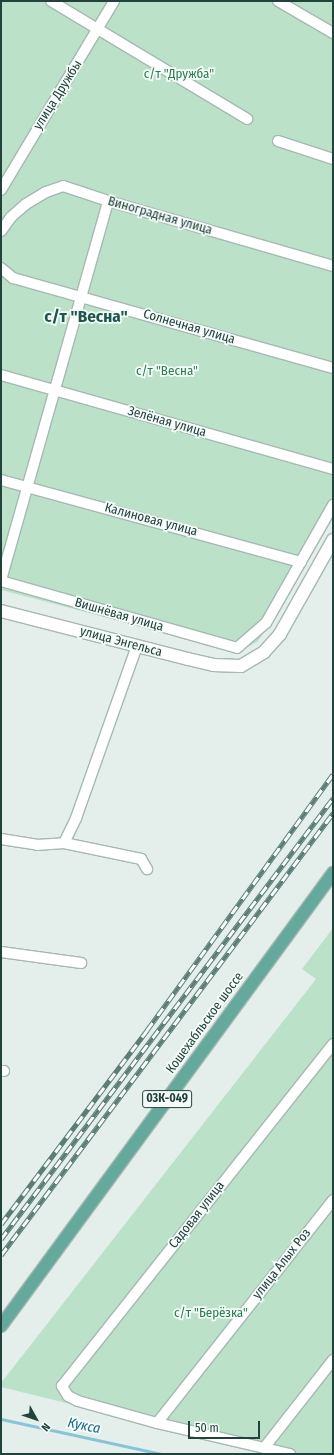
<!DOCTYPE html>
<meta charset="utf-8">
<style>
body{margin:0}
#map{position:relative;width:334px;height:1455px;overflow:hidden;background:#e4efeb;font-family:"Fira Sans Condensed",sans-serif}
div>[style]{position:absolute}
.green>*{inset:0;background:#bce1c9}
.stream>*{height:3px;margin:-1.5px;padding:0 1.5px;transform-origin:1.5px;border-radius:1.5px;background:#88c4d7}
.roads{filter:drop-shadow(1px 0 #a6b8b3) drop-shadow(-1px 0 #a6b8b3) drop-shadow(0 1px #a6b8b3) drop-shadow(0 -1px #a6b8b3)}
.minor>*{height:10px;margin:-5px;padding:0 5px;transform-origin:5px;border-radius:5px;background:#fff}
.tertiary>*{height:12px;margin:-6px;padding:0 6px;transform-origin:6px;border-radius:6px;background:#fff}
.primary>*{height:12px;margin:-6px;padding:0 6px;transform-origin:6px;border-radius:6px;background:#65a89c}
.rail>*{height:4.5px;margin-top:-2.25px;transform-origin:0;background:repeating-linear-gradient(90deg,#f5fbf8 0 9px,#5c7d77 0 18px);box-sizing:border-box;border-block:1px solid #5c7d77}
span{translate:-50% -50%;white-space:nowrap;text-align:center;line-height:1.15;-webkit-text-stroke:3.5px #f5fbf8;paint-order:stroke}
.shield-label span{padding:1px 3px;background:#f5fbf8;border:1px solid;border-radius:3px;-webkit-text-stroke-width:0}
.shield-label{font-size:12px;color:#22423c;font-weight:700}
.park-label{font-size:13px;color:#287d50}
.street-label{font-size:13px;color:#22423c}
.water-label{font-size:14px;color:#166884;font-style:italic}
.district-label{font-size:17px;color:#1b564d;font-weight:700}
.frame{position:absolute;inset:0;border:2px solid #22423c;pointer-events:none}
.north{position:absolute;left:16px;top:1399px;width:40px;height:40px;-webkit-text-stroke:3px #f5fbf8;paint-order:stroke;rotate:130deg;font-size:11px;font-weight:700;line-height:16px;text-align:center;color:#22423c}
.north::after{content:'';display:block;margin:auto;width:14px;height:18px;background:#22423c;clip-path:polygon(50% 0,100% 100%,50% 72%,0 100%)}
.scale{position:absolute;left:188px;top:1421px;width:72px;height:18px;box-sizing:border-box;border:2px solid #22423c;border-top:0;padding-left:5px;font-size:12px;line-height:14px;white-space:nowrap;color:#22423c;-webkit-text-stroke:3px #f5fbf8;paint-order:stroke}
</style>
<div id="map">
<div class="green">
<i style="clip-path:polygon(1px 1px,333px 1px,333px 518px,276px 617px,257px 642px,238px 652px,1px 590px)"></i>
<i style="clip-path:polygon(333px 928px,333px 1454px,273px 1454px,1px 1387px,1px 1383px,316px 979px,302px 969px)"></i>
</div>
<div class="stream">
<i style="left:1px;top:1419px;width:164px;rotate:12.3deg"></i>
</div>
<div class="roads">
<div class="minor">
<i style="left:51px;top:1px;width:229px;rotate:31deg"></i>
<i style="left:278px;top:1px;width:64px;rotate:30.2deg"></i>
<i style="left:278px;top:141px;width:58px;rotate:18.1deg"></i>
<i style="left:1px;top:190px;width:220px;rotate:-59.1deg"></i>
<i style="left:1px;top:231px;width:17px;rotate:-54deg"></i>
<i style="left:11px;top:217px;width:20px;rotate:-41deg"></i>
<i style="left:26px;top:204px;width:23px;rotate:-31deg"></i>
<i style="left:46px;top:192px;width:18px;rotate:-19deg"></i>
<i style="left:63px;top:186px;width:47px;rotate:18.4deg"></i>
<i style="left:108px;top:201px;width:234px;rotate:16.1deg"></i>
<i style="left:1px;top:268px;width:16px;rotate:40deg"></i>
<i style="left:13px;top:278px;width:332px;rotate:15.7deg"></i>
<i style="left:1px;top:375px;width:345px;rotate:15.8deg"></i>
<i style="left:1px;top:480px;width:311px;rotate:15.3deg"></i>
<i style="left:1px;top:580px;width:394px;rotate:-74.2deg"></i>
<i style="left:1px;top:581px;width:245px;rotate:15.8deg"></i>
<i style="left:237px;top:648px;width:38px;rotate:-41deg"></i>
<i style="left:266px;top:623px;width:136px;rotate:-60.4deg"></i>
<i style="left:1px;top:839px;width:36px;rotate:9deg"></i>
<i style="left:37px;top:845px;width:27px;rotate:-4deg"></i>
<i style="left:64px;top:843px;width:79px;rotate:11.7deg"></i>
<i style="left:141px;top:859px;width:12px;rotate:59deg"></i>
<i style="left:64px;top:843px;width:28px;rotate:-64deg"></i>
<i style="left:76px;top:818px;width:182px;rotate:-70.5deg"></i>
<i style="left:1px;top:952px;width:81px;rotate:7.8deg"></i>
<i style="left:1px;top:1071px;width:3px"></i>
<i style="left:157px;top:1423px;width:284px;rotate:-51.7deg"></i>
<i style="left:264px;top:1448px;width:112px;rotate:-51.9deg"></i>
<i style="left:290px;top:1454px;width:137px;rotate:-166.9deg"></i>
<i style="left:157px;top:1423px;width:82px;rotate:-164.4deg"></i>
<i style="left:78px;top:1401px;width:11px;rotate:-153deg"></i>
<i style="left:68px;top:1396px;width:12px;rotate:-121deg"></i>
<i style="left:62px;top:1386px;width:436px;rotate:-51.6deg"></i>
</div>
<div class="tertiary">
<i style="left:1px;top:611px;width:193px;rotate:14.4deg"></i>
<i style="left:188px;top:659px;width:26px;rotate:13deg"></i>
<i style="left:213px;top:665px;width:28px;rotate:2deg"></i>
<i style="left:241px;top:666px;width:27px;rotate:-31deg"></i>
<i style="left:264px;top:652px;width:24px;rotate:-48deg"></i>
<i style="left:280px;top:634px;width:108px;rotate:-60.6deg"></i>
</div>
<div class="primary">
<i style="left:1px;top:1326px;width:562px;rotate:-53.76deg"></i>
</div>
</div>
<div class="rail">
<i style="left:1px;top:1224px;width:243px;rotate:-53deg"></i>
<i style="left:147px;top:1030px;width:316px;rotate:-54deg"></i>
<i style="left:1px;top:1239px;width:552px;rotate:-53.03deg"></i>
<i style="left:1px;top:1255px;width:553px;rotate:-53.09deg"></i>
</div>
<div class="shield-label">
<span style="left:167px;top:1099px">03К-049</span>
</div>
<div class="park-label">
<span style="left:179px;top:74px">с/т "Дружба"</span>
<span style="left:167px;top:371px">с/т "Весна"</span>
<span style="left:211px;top:1313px">с/т "Берёзка"</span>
</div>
<div class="street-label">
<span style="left:58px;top:95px;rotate:-58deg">улица Дружбы</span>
<span style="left:160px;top:216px;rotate:16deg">Виноградная улица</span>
<span style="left:189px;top:327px;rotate:16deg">Солнечная улица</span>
<span style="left:167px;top:422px;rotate:16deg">Зелёная улица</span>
<span style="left:151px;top:520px;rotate:15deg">Калиновая улица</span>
<span style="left:119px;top:615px;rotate:16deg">Вишнёвая улица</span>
<span style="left:121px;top:642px;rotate:15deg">улица Энгельса</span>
<span style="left:205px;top:1023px;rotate:-54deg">Кошехабльское шоссе</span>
<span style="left:197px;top:1215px;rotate:-52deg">Садовая улица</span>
<span style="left:282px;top:1264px;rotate:-52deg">улица Алых Роз</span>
</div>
<div class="water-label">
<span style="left:84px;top:1426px;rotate:12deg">Кукса</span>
</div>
<div class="district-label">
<span style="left:86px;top:317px">с/т "Весна"</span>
</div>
<div class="frame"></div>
<div class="north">N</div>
<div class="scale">50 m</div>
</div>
